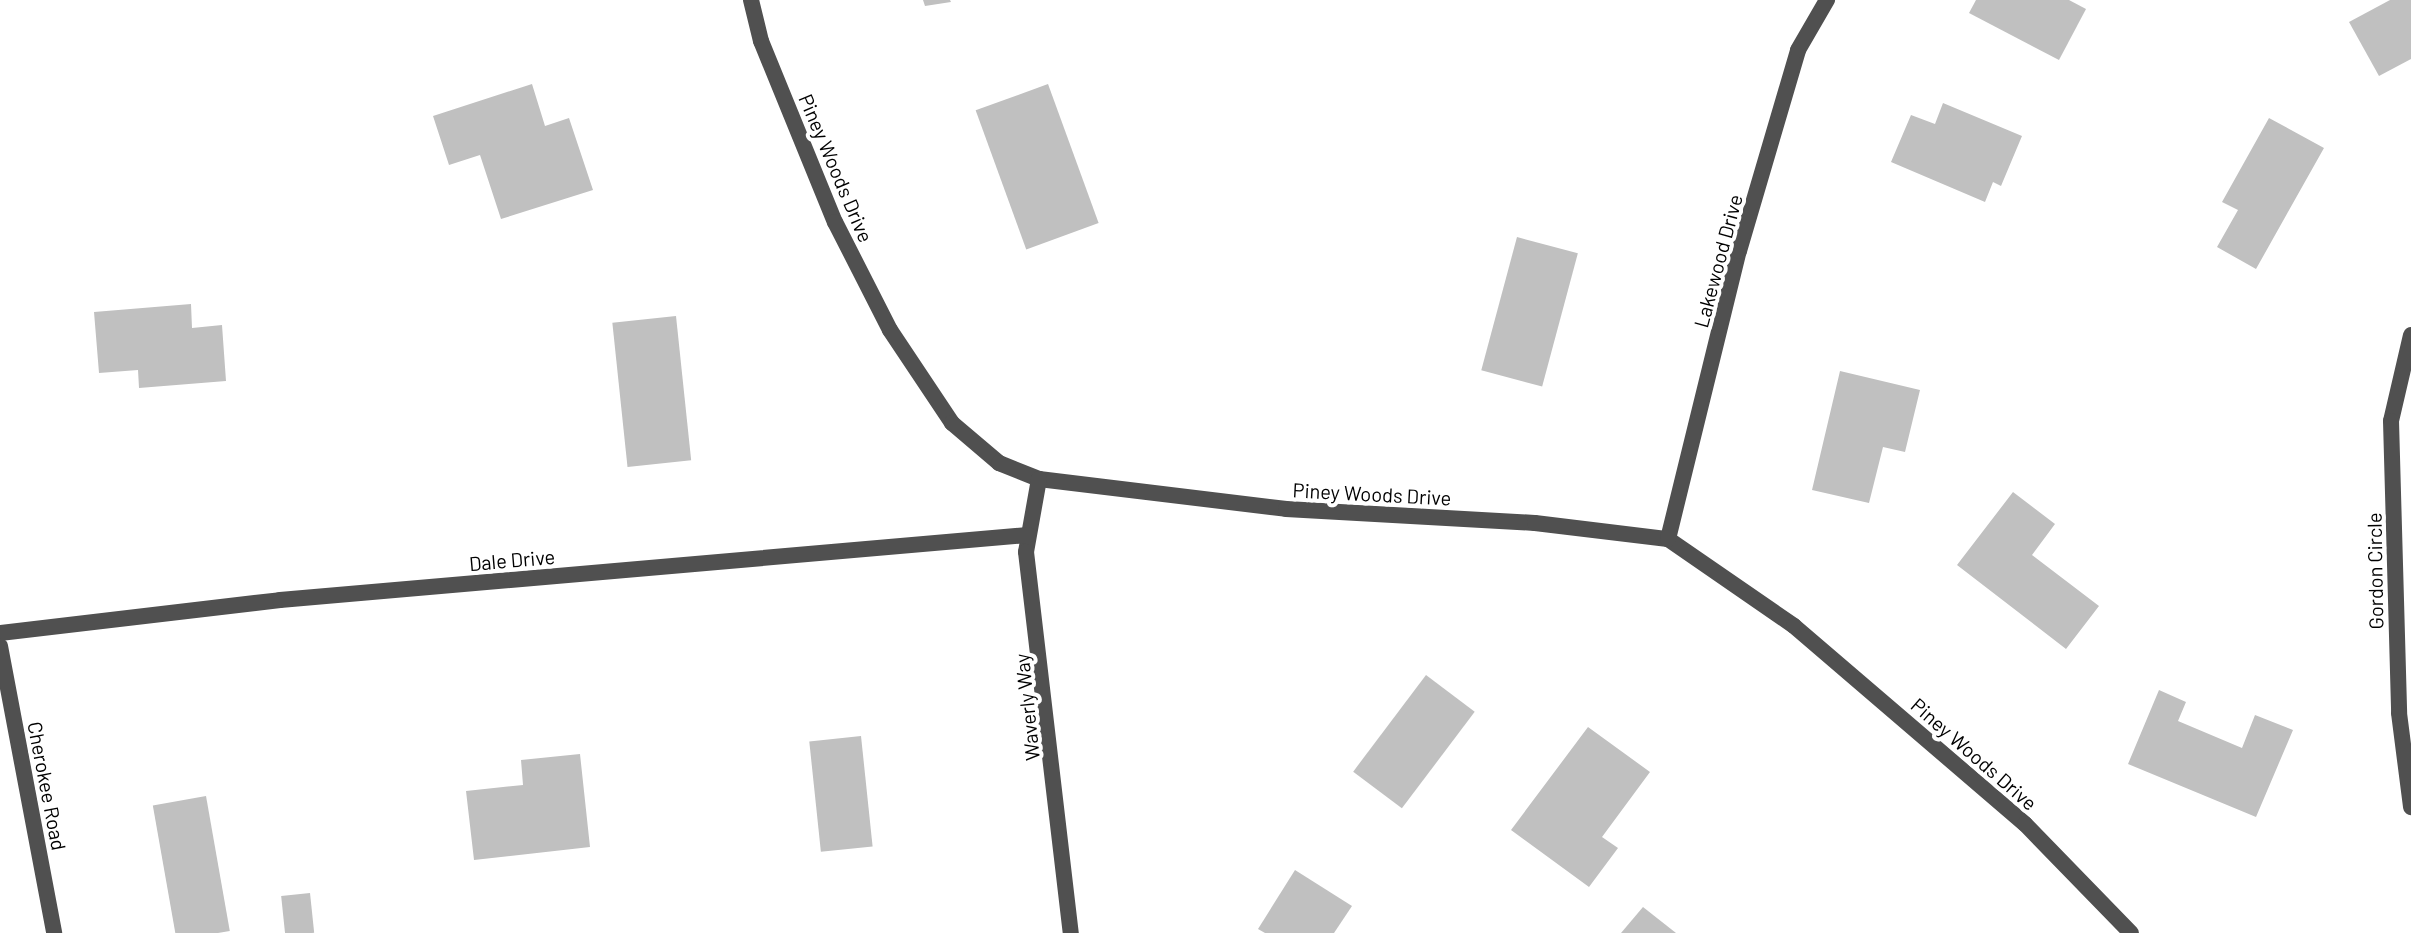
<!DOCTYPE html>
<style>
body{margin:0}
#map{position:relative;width:2411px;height:933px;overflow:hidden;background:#fff;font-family:Barlow,sans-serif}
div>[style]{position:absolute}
.building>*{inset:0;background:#c0c0c0;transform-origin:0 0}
.minor>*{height:16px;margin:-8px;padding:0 8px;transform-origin:8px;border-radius:8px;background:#505050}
span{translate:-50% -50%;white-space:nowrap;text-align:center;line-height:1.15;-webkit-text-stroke:8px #fff;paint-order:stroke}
.street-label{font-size:20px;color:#000}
</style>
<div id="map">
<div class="building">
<i style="clip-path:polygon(923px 0,950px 0,951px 2px,925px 6px)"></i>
<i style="clip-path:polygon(1976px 0,2069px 0,2086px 9px,2059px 60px,1969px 13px)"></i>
<i style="clip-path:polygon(2390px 0,2411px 0,2411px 59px,2379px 76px,2349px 22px)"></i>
<i style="clip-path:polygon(532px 84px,545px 126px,569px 118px,593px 190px,501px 219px,480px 155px,449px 165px,433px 116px)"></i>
<i style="left:1048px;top:84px;width:148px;height:77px;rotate:70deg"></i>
<i style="clip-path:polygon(1943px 103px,2022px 136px,2001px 186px,1993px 182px,1985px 202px,1891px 162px,1911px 115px,1935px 124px)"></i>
<i style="clip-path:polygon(2269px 118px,2324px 148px,2256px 269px,2217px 247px,2238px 210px,2222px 202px)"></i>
<i style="left:1517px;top:237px;width:63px;height:138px;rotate:15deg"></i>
<i style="clip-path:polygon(191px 304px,192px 328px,222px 325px,226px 381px,139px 388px,138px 370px,99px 373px,94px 312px)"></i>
<i style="left:676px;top:316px;width:145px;height:64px;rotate:84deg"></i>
<i style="clip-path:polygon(1840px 371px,1920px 390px,1905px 452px,1883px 447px,1869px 503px,1812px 490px)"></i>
<i style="clip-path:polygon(2013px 492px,2055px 524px,2032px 555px,2099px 606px,2066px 649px,1957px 565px)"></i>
<i style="left:1426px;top:675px;width:61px;height:121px;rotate:37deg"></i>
<i style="clip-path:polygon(2159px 690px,2186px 702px,2178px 721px,2242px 748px,2255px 715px,2293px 730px,2256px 817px,2128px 764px)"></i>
<i style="clip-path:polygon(1588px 727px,1650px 772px,1602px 837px,1618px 848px,1589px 887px,1511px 830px)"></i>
<i style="left:861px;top:736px;width:111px;height:52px;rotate:84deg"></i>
<i style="clip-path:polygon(580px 754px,590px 847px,474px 860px,466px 791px,523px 785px,521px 760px)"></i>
<i style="left:206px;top:796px;width:137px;height:54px;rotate:80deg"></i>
<i style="clip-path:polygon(1295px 870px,1352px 906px,1334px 933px,1265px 933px,1258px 929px)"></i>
<i style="left:310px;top:893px;width:40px;height:29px;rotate:84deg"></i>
<i style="clip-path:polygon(1643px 907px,1676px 933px,1621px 933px)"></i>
</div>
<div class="minor">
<i style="left:751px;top:0;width:42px;rotate:76.3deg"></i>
<i style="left:761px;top:41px;width:196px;rotate:67.8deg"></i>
<i style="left:835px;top:222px;width:121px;rotate:63deg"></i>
<i style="left:890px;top:330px;width:112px;rotate:56.3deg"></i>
<i style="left:952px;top:423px;width:62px;rotate:40.4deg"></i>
<i style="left:999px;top:463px;width:43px;rotate:21.8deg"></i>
<i style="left:1039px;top:479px;width:249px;rotate:6.9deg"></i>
<i style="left:1286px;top:509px;width:249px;rotate:3.2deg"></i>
<i style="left:1535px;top:523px;width:134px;rotate:6.9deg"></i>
<i style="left:1668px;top:539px;width:153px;rotate:34.6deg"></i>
<i style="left:1794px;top:626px;width:304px;rotate:40.6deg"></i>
<i style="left:2025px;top:824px;width:152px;rotate:45.8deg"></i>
<i style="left:2411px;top:335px;width:88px;rotate:103.1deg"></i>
<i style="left:2391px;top:421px;width:292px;rotate:88.4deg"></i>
<i style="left:2399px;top:713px;width:95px;rotate:82.7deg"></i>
<i style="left:1039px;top:479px;width:74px;rotate:100.1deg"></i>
<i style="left:1026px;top:552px;width:384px;rotate:83.3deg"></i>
<i style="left:1668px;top:539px;width:297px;rotate:-76.2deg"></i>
<i style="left:1739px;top:251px;width:209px;rotate:-73.6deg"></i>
<i style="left:1798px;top:50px;width:58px;rotate:-59.9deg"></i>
<i style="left:0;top:633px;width:282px;rotate:-6.7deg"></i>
<i style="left:280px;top:600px;width:751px;rotate:-4.97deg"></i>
<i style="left:0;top:646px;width:292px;rotate:79.3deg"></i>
</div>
<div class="street-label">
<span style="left:836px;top:168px;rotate:67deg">Piney Woods Drive</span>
<span style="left:1718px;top:261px;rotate:-75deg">Lakewood Drive</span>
<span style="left:1372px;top:494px;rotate:3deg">Piney Woods Drive</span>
<span style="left:512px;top:560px;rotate:-5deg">Dale Drive</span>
<span style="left:2375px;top:571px;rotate:-91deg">Gordon Circle</span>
<span style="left:1027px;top:707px;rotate:-96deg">Waverly Way</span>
<span style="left:1974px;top:754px;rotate:41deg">Piney Woods Drive</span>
<span style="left:47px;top:786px;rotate:79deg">Cherokee Road</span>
</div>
</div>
